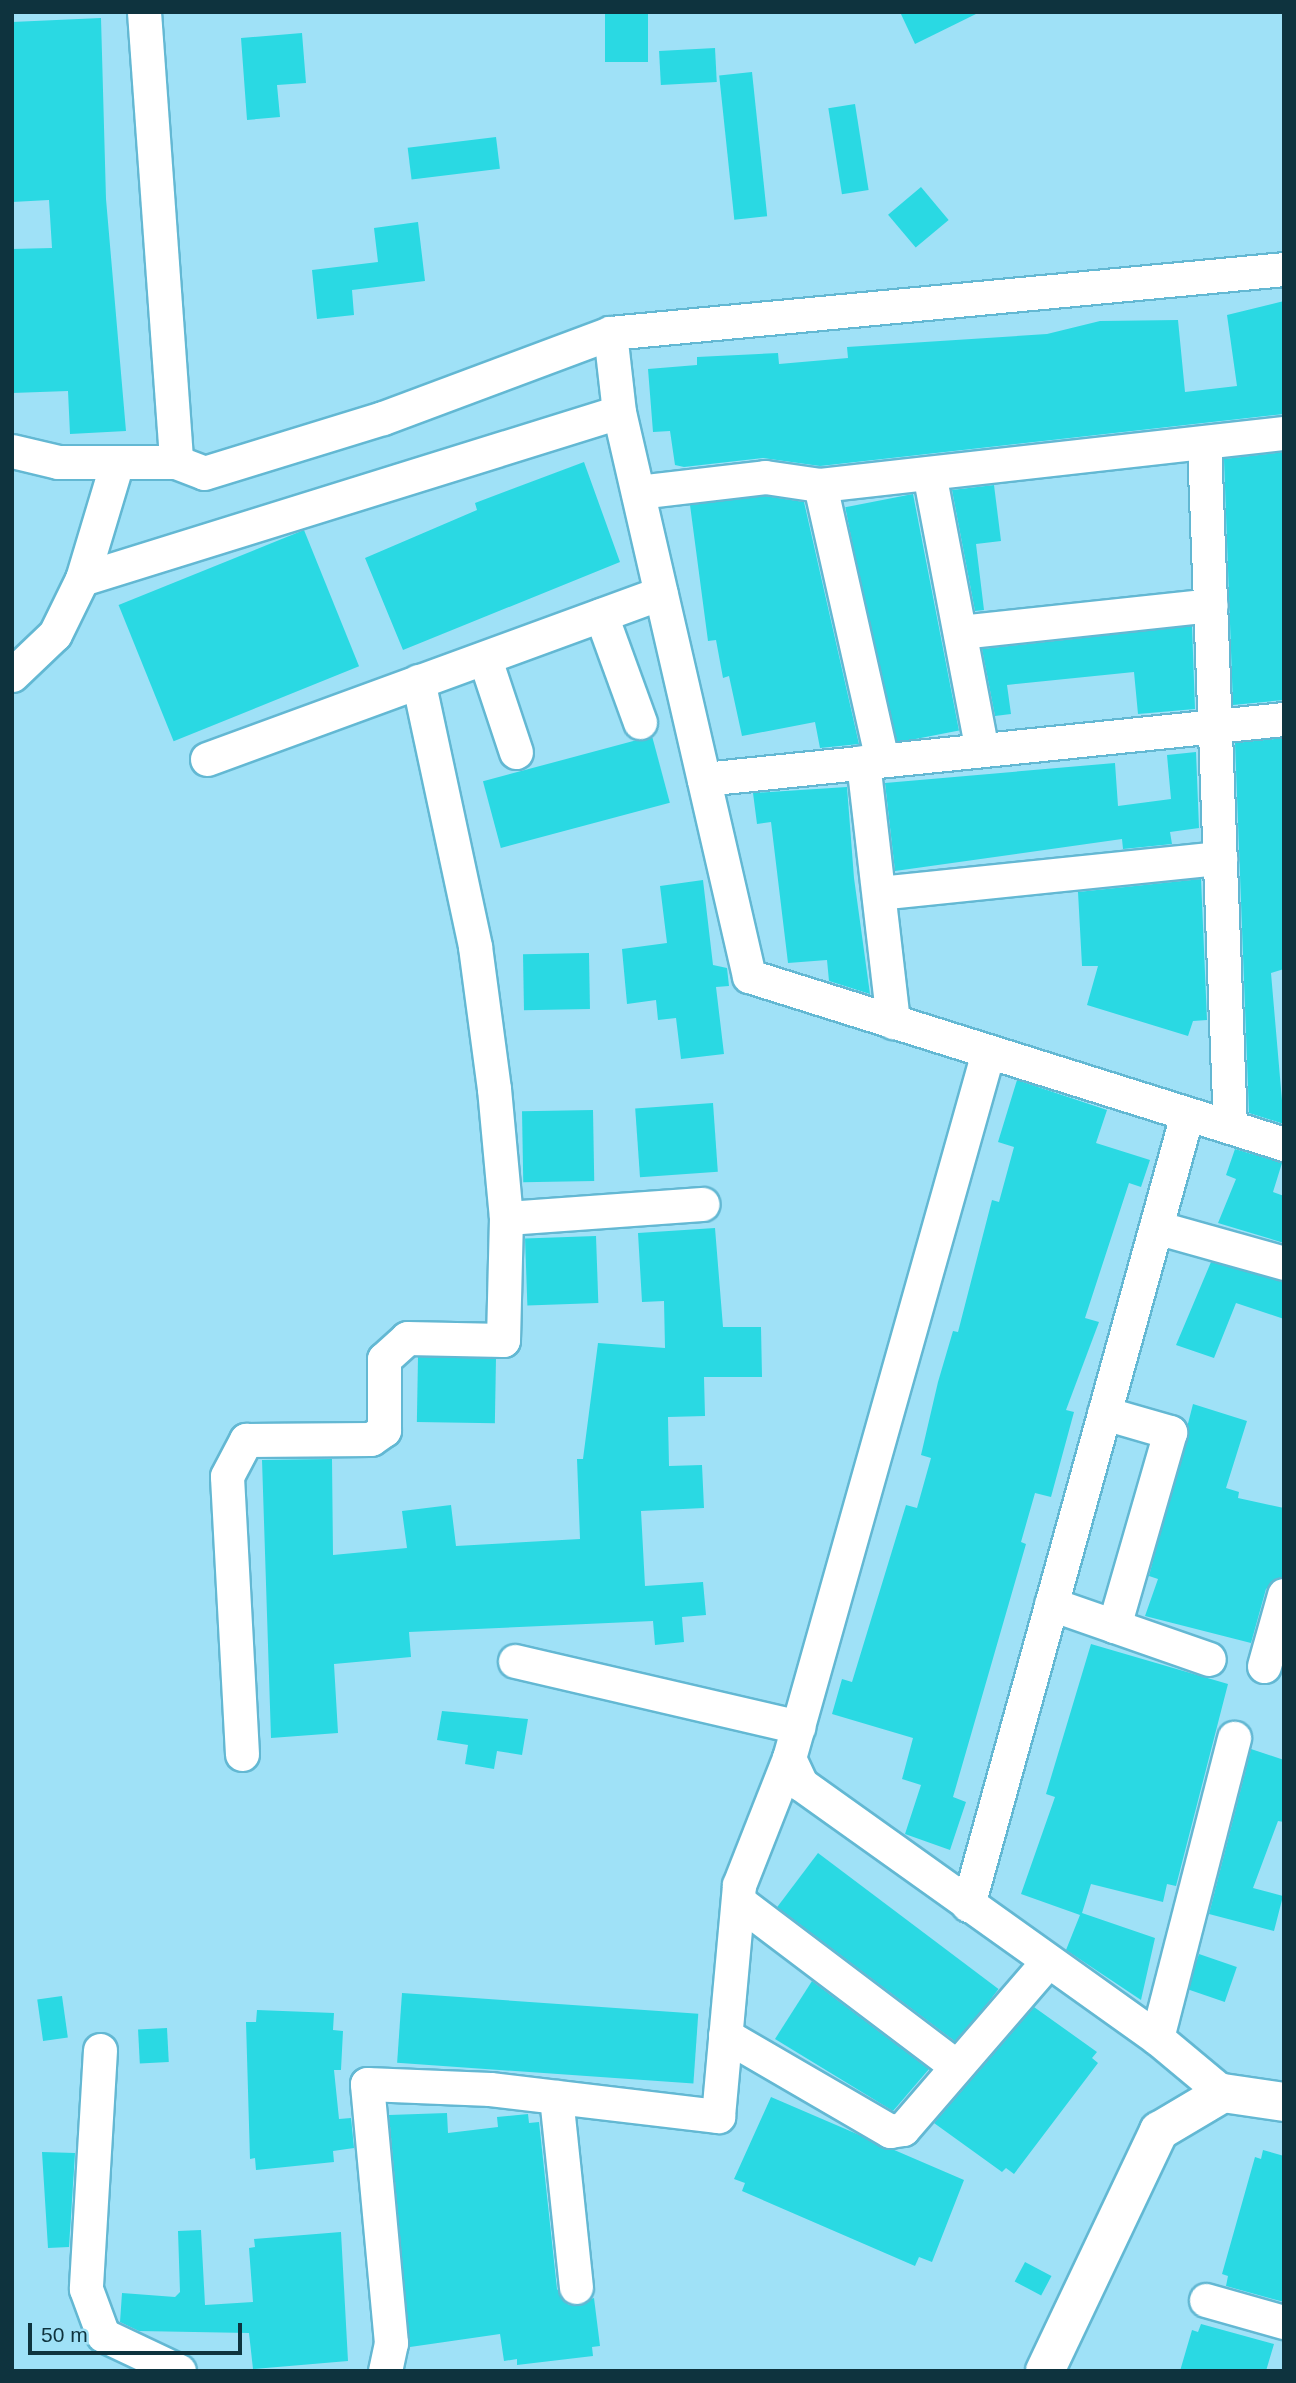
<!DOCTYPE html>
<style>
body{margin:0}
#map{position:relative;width:1296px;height:2383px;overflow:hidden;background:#9fe1f7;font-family:Arial,sans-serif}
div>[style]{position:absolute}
.building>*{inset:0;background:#2ad9e3;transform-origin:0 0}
.roads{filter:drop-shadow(2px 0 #63b8d3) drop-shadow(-2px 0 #63b8d3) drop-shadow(0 2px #63b8d3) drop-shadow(0 -2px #63b8d3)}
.street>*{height:33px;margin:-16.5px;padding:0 16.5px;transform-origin:16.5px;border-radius:16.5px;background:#fff}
.secondary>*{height:38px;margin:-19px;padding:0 19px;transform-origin:19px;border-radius:19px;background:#fff}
span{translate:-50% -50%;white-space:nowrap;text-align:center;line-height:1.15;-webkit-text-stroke:6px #9fe1f7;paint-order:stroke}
.frame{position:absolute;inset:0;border:14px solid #0e333e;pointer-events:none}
.scale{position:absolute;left:28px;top:2323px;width:214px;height:32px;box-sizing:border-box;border:4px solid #0e333e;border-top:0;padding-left:9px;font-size:21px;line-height:24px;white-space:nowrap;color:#0e333e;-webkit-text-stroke:5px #9fe1f7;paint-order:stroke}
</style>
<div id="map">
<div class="building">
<i style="left:605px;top:12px;width:43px;height:50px"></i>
<i style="clip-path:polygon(900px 12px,980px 12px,915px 44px)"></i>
<i style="clip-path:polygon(101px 18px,106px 199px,126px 431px,70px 434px,68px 391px,12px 393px,12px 249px,52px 248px,49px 200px,12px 202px,12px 22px)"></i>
<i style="clip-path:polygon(302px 33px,306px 83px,277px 85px,280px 117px,247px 120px,241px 38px)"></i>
<i style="left:715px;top:48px;width:34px;height:56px;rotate:87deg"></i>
<i style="left:752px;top:72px;width:145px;height:33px;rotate:84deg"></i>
<i style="left:855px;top:104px;width:87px;height:27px;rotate:81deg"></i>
<i style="left:496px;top:137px;width:32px;height:89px;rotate:83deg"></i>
<i style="left:921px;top:187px;width:43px;height:43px;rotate:50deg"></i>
<i style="clip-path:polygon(418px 222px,425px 281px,352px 290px,354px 315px,317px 319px,312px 270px,378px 262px,374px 228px)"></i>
<i style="clip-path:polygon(1284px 301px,1284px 414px,820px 466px,763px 458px,684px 467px,675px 465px,670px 431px,653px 432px,648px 369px,697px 365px,697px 357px,778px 353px,779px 364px,848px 358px,847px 347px,1047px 334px,1100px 321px,1178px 320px,1185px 392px,1237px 386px,1227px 315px)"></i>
<i style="clip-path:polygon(1284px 452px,1284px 700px,1233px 705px,1224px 459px)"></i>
<i style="clip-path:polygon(584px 462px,620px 562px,403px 650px,365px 558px,477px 510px,475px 503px)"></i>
<i style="clip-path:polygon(994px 485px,1001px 541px,976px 544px,984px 610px,975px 611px,952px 490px)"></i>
<i style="left:913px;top:494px;width:241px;height:69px;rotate:79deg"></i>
<i style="clip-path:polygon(765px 496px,804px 502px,859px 744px,820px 748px,815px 722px,742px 736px,729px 676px,723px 678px,716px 640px,708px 641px,690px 505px)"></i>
<i style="left:304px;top:530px;width:147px;height:200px;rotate:68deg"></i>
<i style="clip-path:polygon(1192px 626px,1195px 709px,1138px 714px,1134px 672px,1007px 685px,1011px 714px,995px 716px,982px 649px)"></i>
<i style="left:652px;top:736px;width:69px;height:175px;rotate:75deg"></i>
<i style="clip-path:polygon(1284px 738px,1284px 969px,1271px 973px,1284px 1124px,1249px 1113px,1235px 743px)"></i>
<i style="clip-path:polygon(1196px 752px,1199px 828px,1170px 832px,1172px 844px,1123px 849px,1122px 839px,895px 871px,885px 783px,1115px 763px,1118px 806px,1171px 799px,1167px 755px)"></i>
<i style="clip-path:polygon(847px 787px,854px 878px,870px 994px,829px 981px,827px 960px,788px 963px,771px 822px,757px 824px,753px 793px)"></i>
<i style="clip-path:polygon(1201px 879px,1207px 1020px,1193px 1021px,1188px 1036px,1087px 1005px,1098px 966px,1082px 966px,1078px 892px)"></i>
<i style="clip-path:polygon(703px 880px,713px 965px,727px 968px,729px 986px,716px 987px,724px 1054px,681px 1059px,676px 1018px,658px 1020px,656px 1000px,627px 1004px,622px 949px,667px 943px,660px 886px)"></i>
<i style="left:589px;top:953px;width:56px;height:66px;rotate:89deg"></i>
<i style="clip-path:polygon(1017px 1080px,1107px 1110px,1096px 1143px,1150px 1160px,1141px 1187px,1129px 1183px,1085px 1318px,1099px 1322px,1066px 1410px,1074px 1412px,1051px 1497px,1035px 1493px,1021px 1542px,1026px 1544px,953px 1797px,966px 1802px,950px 1850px,905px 1834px,921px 1785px,902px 1779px,913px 1738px,832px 1714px,842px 1679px,852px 1682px,906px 1505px,917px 1508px,931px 1458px,921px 1455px,938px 1382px,953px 1331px,958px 1332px,992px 1200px,999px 1202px,1014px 1147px,998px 1142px)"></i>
<i style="left:713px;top:1103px;width:69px;height:78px;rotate:86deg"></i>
<i style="left:593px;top:1110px;width:71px;height:71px;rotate:89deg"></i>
<i style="clip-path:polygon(1235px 1149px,1282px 1163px,1273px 1192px,1284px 1196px,1284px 1243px,1218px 1223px,1236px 1179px,1226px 1175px)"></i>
<i style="clip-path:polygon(715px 1228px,723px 1327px,761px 1327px,762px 1377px,704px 1377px,705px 1416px,668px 1417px,669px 1466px,702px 1465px,704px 1508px,641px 1511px,645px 1586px,703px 1582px,706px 1615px,682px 1617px,684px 1642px,655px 1645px,653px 1621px,409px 1632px,411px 1657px,334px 1664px,338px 1733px,271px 1738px,262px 1460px,332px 1459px,333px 1555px,407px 1548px,402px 1511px,451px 1505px,456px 1546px,580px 1539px,577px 1459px,583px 1459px,598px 1343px,665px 1348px,664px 1301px,642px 1302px,638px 1233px)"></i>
<i style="left:596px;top:1236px;width:67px;height:71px;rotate:88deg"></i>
<i style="clip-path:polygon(1211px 1262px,1284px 1282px,1284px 1319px,1236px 1303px,1214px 1358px,1176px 1345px)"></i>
<i style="left:418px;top:1357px;width:78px;height:65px;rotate:1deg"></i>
<i style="clip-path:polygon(1193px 1404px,1247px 1421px,1226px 1488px,1239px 1492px,1238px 1498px,1284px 1508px,1284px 1576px,1266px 1589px,1251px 1643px,1145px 1616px,1158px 1579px,1149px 1576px)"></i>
<i style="clip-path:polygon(1091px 1644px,1228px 1684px,1176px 1886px,1167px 1884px,1163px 1902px,1091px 1884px,1082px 1913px,1155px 1938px,1141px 2000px,1066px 1950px,1080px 1915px,1021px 1894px,1055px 1797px,1046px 1794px)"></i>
<i style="clip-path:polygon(442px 1711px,528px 1719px,522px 1755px,497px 1751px,494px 1769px,465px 1764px,468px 1745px,437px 1740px)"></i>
<i style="clip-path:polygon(1251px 1749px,1284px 1760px,1284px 1822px,1278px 1821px,1253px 1888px,1283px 1896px,1274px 1931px,1209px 1914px)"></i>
<i style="left:818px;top:1853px;width:226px;height:68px;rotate:37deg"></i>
<i style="left:1199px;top:1954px;width:40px;height:37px;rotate:19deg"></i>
<i style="clip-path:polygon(812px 1981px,929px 2069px,893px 2111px,775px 2039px)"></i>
<i style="left:402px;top:1993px;width:297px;height:70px;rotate:4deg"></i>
<i style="left:62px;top:1996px;width:42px;height:25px;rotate:82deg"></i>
<i style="clip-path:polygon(1034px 2007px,1097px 2052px,1092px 2058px,1098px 2063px,1014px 2174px,1006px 2168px,1002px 2172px,934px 2123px)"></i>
<i style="clip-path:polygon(257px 2010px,334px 2013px,333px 2030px,343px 2031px,341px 2070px,334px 2070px,339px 2119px,351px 2118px,354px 2148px,333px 2151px,334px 2162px,256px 2170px,255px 2158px,250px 2159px,246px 2022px,256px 2022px)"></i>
<i style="left:167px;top:2028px;width:34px;height:29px;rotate:87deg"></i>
<i style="clip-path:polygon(771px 2097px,964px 2180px,932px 2262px,919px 2257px,915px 2266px,742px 2191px,745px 2183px,734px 2179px)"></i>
<i style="clip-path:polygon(447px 2113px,448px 2133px,498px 2127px,497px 2117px,528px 2114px,529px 2123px,539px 2122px,557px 2289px,569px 2305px,594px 2298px,600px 2346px,592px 2347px,593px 2356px,517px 2365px,517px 2359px,504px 2361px,500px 2334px,410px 2347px,389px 2115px)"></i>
<i style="clip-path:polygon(1263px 2150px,1284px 2156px,1284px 2302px,1226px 2286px,1228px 2276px,1222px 2274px,1255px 2157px,1261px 2159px)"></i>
<i style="clip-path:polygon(42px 2152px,75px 2153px,69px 2247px,48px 2248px)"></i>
<i style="clip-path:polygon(201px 2230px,205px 2305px,253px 2302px,249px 2248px,255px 2247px,254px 2239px,341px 2232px,348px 2361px,253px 2369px,249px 2333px,139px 2331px,120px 2322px,122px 2293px,175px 2297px,180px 2292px,178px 2231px)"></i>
<i style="left:1025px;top:2262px;width:30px;height:22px;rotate:28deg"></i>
<i style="clip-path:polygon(1201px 2324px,1274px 2344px,1266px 2371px,1180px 2371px,1192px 2330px,1198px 2332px)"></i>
</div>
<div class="roads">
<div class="street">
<i style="left:144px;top:12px;width:451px;rotate:85.9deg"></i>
<i style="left:176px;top:462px;width:30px;rotate:21deg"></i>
<i style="left:204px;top:473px;width:187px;rotate:-17.1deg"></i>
<i style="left:383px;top:418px;width:242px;rotate:-20.5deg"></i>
<i style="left:610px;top:333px;width:677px;rotate:-5.42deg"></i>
<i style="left:610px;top:333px;width:80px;rotate:83.5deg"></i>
<i style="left:619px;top:412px;width:579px;rotate:77.02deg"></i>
<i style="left:749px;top:976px;width:561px;rotate:17.43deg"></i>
<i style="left:1204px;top:444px;width:683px;rotate:87.82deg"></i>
<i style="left:12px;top:451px;width:47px;rotate:13.4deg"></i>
<i style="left:58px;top:462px;width:118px"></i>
<i style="left:929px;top:473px;width:282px;rotate:79.2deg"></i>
<i style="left:820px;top:485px;width:282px;rotate:77.3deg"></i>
<i style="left:638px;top:492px;width:128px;rotate:-6.7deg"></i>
<i style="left:765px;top:477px;width:56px;rotate:8.3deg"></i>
<i style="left:820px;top:485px;width:467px;rotate:-6.4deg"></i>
<i style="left:82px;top:579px;width:562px;rotate:-17.28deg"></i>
<i style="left:601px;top:615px;width:114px;rotate:70deg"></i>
<i style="left:960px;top:632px;width:252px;rotate:-6.1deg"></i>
<i style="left:485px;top:659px;width:98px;rotate:71.6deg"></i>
<i style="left:12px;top:675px;width:59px;rotate:-43.6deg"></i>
<i style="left:55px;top:634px;width:61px;rotate:-63.9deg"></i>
<i style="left:82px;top:579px;width:122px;rotate:-73.3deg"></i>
<i style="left:207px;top:759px;width:483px;rotate:-20.1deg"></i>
<i style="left:863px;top:762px;width:262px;rotate:83.4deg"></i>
<i style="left:704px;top:779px;width:583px;rotate:-5.91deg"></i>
<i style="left:879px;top:893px;width:343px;rotate:-5.9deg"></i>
<i style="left:988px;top:1052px;width:734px;rotate:105.74deg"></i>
<i style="left:789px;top:1758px;width:29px;rotate:65deg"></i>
<i style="left:801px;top:1784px;width:437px;rotate:35.5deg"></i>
<i style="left:1157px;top:2038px;width:86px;rotate:39.8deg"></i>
<i style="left:506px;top:1218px;width:197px;rotate:-4.1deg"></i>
<i style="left:1156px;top:1227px;width:133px;rotate:15.7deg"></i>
<i style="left:1104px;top:1413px;width:69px;rotate:16.1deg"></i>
<i style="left:1170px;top:1432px;width:202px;rotate:106.1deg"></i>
<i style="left:1051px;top:1604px;width:167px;rotate:19.2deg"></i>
<i style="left:515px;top:1661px;width:291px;rotate:13.1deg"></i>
<i style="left:1264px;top:1666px;width:74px;rotate:-74.3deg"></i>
<i style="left:242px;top:1754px;width:278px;rotate:-93.1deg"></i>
<i style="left:227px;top:1476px;width:41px;rotate:-62.2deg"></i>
<i style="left:246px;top:1440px;width:125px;rotate:-0.5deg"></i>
<i style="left:371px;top:1439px;width:16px;rotate:-35deg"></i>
<i style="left:384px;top:1430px;width:71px;rotate:-90deg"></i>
<i style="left:384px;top:1359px;width:31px;rotate:-42deg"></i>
<i style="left:407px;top:1338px;width:96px;rotate:1.2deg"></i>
<i style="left:503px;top:1340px;width:122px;rotate:-88.6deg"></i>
<i style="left:506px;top:1218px;width:130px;rotate:-95.3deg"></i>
<i style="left:494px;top:1089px;width:144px;rotate:-97.6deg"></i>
<i style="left:475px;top:946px;width:271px;rotate:-102.1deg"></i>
<i style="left:738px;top:1901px;width:272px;rotate:37.1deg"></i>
<i style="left:968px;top:1905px;width:821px;rotate:-74.52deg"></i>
<i style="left:725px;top:2035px;width:191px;rotate:30.2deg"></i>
<i style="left:890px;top:2131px;width:13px;rotate:-9deg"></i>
<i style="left:903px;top:2129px;width:222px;rotate:-49.2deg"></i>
<i style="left:1157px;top:2038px;width:310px;rotate:-75.6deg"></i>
<i style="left:100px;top:2050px;width:239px;rotate:93.4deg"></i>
<i style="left:86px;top:2289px;width:49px;rotate:69.7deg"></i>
<i style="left:103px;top:2335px;width:84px;rotate:25.3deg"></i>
<i style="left:556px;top:2097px;width:191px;rotate:84deg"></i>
<i style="left:1206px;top:2300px;width:81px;rotate:15.8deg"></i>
<i style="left:385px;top:2371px;width:29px;rotate:-78deg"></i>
<i style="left:391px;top:2343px;width:260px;rotate:-95.3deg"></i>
<i style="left:367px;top:2084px;width:123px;rotate:2.3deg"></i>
<i style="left:490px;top:2089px;width:230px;rotate:6.8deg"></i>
<i style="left:718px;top:2116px;width:232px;rotate:-84.8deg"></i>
<i style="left:739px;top:1885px;width:136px;rotate:-68.5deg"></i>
</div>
<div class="secondary">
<i style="left:1045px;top:2371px;width:266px;rotate:-64.6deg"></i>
<i style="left:1159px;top:2131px;width:74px;rotate:-30.7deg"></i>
<i style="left:1223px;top:2093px;width:62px;rotate:8.4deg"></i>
</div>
</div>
<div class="frame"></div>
<div class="scale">50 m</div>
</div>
